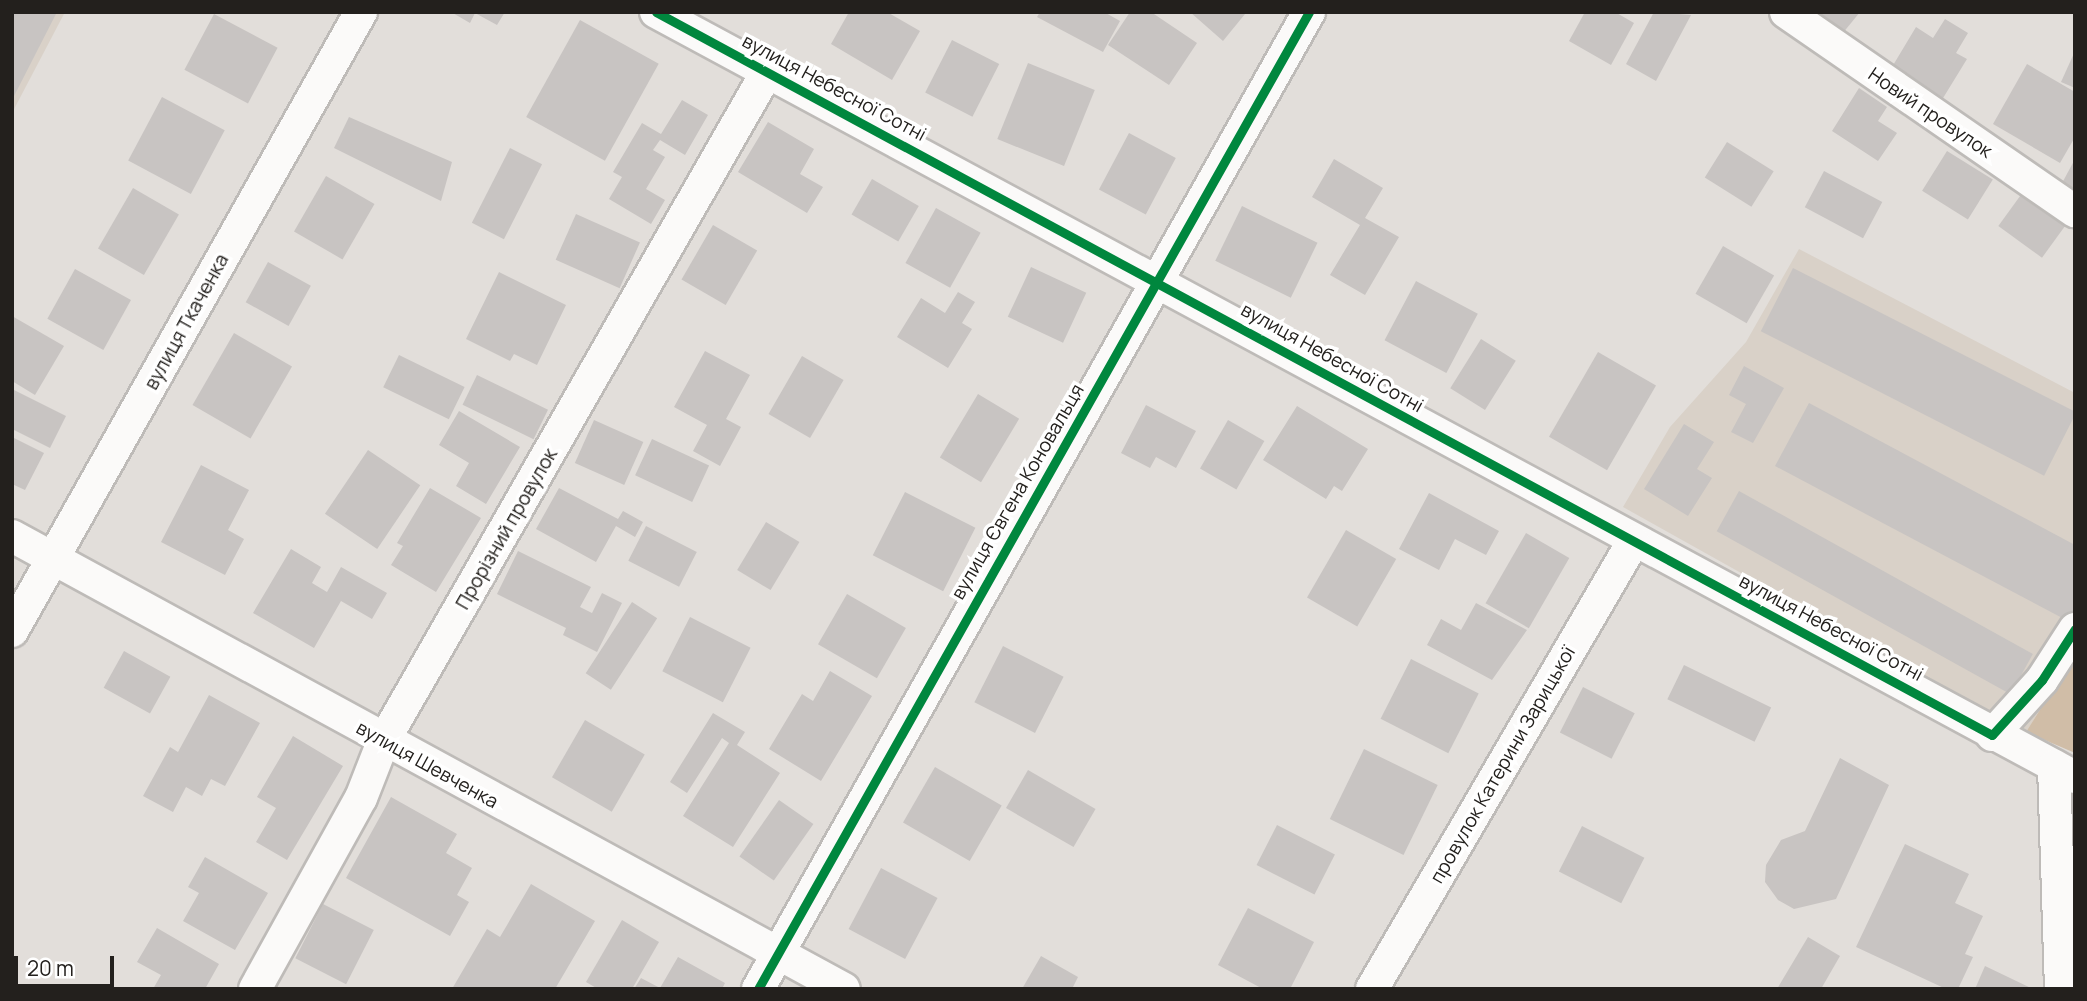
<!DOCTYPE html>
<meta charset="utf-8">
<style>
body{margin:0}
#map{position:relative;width:2087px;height:1001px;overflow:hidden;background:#e2deda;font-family:Manrope,sans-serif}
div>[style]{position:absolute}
.built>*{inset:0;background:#d9d1c8}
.forest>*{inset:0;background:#d0bda7}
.building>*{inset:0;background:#c8c4c2;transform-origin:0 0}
.roads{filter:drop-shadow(2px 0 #bebbb8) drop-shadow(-2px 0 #bebbb8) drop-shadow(0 2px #bebbb8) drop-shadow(0 -2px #bebbb8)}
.minor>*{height:32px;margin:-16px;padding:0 16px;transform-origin:16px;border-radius:16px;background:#fbfaf9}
.cycleway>*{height:9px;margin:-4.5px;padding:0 4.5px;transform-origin:4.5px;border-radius:4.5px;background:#00873e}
span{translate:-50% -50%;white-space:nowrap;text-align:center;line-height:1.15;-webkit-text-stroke:7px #fff;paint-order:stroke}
.street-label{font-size:19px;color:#23201d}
.frame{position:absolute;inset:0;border:14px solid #23201d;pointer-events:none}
.scale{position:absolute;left:14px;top:956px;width:100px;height:32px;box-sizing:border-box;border:4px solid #23201d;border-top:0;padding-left:9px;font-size:21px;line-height:24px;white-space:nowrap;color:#23201d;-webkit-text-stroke:5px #fff;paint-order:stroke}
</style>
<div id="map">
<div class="built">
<i style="clip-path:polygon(12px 12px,65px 12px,12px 113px)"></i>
<i style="clip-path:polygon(1799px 249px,2075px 393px,2075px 654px,2026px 732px,1623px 507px,1670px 427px,1746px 342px)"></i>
</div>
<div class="forest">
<i style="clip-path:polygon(2075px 654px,2075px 753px,2026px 732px)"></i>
</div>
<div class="building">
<i style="clip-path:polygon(12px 12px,57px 12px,12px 100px)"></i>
<i style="clip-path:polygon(451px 12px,505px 12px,497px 25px,475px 13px,470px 23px)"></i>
<i style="clip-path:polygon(849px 12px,887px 12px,920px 31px,892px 80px,831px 44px)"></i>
<i style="clip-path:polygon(1040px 12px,1104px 12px,1120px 21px,1103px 52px,1037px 17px)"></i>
<i style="clip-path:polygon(1130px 12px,1151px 12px,1197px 43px,1169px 85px,1108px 45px)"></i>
<i style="clip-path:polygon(1190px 12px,1243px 12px,1245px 14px,1223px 41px)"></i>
<i style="clip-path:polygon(1585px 12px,1615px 12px,1634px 23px,1611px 65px,1569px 41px)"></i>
<i style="clip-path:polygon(1654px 12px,1691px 15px,1656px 81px,1626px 64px)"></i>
<i style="clip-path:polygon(1819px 12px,1860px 12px,1838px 39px,1814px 19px)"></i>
<i style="left:214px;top:14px;width:72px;height:63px;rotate:28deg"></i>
<i style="clip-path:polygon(1945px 19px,1968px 33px,1956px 53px,1967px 59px,1940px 103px,1889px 72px,1916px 27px,1933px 38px)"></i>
<i style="left:580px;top:20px;width:90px;height:111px;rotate:29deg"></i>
<i style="left:952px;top:40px;width:53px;height:59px;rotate:27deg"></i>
<i style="clip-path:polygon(2075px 51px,2075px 88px,2061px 82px)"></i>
<i style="left:1028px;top:63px;width:72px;height:82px;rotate:22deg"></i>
<i style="clip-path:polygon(2027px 64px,2075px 92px,2075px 137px,2060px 163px,1993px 124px)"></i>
<i style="clip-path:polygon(1859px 88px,1887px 107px,1878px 121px,1897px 133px,1878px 161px,1832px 131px)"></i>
<i style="left:162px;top:97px;width:71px;height:72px;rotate:28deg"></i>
<i style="clip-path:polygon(682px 100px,708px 115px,685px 155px,660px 140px,653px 150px,665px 157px,646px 189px,665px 200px,651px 224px,609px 199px,622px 177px,613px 172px,642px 123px,661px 134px)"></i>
<i style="clip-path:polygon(349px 117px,452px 162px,441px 201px,334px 148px)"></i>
<i style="clip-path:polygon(768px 122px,814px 149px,800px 174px,823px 187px,807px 213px,738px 172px)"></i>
<i style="left:1129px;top:133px;width:53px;height:64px;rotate:28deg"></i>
<i style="left:1727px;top:142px;width:55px;height:42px;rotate:32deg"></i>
<i style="left:510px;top:148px;width:36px;height:84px;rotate:27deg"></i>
<i style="left:1947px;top:151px;width:54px;height:47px;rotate:32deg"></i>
<i style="clip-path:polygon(1334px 159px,1383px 188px,1365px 218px,1399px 237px,1365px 295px,1330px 275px,1360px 225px,1312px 197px)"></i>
<i style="clip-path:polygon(2075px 159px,2075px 192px,2061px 185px)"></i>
<i style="left:1824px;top:171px;width:66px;height:41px;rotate:28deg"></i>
<i style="left:326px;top:176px;width:56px;height:64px;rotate:30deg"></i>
<i style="left:872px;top:179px;width:54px;height:41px;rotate:30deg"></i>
<i style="left:133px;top:188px;width:53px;height:70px;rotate:30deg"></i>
<i style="left:2023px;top:192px;width:54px;height:42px;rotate:36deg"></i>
<i style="left:1242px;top:206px;width:84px;height:61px;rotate:26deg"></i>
<i style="left:936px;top:208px;width:51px;height:63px;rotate:29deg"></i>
<i style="left:576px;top:214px;width:70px;height:50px;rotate:24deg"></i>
<i style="left:713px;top:225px;width:51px;height:63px;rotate:30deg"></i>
<i style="left:1723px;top:246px;width:59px;height:55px;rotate:30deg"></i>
<i style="left:268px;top:262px;width:49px;height:46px;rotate:29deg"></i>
<i style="left:1031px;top:267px;width:61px;height:55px;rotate:25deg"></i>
<i style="left:1793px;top:268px;width:318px;height:71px;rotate:27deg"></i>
<i style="left:75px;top:269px;width:64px;height:57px;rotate:29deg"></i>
<i style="clip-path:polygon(499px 272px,566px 305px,537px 365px,514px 354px,510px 361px,466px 339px)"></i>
<i style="left:1416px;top:281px;width:70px;height:67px;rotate:28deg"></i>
<i style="clip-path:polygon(958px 292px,975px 302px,962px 323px,972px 329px,948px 368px,897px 337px,921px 298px,945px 313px)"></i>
<i style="clip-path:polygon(12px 316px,64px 346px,35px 395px,12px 381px)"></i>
<i style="left:234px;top:333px;width:67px;height:83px;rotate:30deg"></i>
<i style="left:1481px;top:339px;width:41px;height:58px;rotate:32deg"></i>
<i style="clip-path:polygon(705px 351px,750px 375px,726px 419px,741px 427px,720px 466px,693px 451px,707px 425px,674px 407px)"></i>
<i style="left:1598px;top:352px;width:67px;height:98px;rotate:30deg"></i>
<i style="left:399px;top:355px;width:73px;height:36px;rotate:26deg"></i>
<i style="left:802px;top:356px;width:48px;height:67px;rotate:30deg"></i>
<i style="clip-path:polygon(1744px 366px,1784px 388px,1753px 443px,1731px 432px,1746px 404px,1729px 395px)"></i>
<i style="left:477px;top:375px;width:79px;height:33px;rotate:26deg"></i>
<i style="clip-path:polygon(12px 389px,66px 416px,50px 448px,12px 429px)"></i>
<i style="left:978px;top:394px;width:48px;height:74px;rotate:31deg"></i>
<i style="clip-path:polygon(1809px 403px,2075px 545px,2075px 609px,2068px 621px,1775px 466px)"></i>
<i style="clip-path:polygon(1146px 405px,1196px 431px,1176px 468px,1156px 457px,1150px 468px,1121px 453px)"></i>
<i style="clip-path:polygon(1297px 406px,1368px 449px,1342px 491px,1334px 486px,1326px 499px,1263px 460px)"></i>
<i style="clip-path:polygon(459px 411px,520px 447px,486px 504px,456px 486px,469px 463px,439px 445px)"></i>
<i style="left:594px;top:420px;width:54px;height:47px;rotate:24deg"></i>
<i style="left:1228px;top:420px;width:42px;height:56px;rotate:30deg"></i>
<i style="clip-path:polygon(1684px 424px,1714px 442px,1697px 469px,1712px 478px,1688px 516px,1644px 489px)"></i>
<i style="clip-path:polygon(12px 437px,44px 453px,25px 490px,12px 484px)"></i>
<i style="left:652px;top:439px;width:63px;height:40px;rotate:25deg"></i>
<i style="left:368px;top:450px;width:63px;height:77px;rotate:34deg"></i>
<i style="clip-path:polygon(201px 465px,249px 490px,228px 530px,244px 539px,225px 575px,161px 542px)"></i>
<i style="clip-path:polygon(430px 488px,481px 518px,436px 592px,391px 565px,403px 546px,397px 543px)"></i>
<i style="clip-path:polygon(559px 488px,618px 519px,623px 511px,643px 522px,635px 537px,616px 526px,596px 562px,536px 529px)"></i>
<i style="left:1739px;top:491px;width:336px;height:46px;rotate:29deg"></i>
<i style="left:905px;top:492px;width:79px;height:71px;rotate:27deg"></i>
<i style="clip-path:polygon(1429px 493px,1499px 531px,1486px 555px,1455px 539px,1439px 570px,1399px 549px)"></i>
<i style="left:766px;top:522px;width:39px;height:56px;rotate:31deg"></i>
<i style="left:646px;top:526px;width:57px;height:39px;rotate:27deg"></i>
<i style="left:1346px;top:530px;width:58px;height:78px;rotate:30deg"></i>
<i style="left:1526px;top:533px;width:50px;height:81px;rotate:30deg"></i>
<i style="clip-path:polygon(291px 549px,321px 567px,312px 583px,327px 592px,341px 567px,387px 593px,372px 619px,341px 601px,314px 648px,253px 613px)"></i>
<i style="clip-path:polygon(518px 551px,591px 587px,580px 607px,592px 613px,602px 593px,622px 603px,597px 652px,563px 635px,566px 628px,497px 594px)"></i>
<i style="left:847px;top:594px;width:68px;height:58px;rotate:30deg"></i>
<i style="left:632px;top:602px;width:30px;height:85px;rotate:33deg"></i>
<i style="clip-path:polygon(1476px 603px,1527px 630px,1492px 680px,1427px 645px,1441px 619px,1461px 630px)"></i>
<i style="left:690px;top:617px;width:68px;height:61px;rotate:27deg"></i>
<i style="left:1003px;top:646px;width:68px;height:63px;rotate:27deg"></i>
<i style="left:124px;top:651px;width:53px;height:42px;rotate:29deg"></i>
<i style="left:1411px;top:659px;width:76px;height:67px;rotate:27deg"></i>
<i style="left:1684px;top:665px;width:97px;height:38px;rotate:26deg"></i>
<i style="clip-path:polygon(830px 671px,872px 696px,821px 781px,769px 749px,802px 694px,813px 701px)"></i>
<i style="left:1583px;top:687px;width:58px;height:51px;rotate:27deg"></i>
<i style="clip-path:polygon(209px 695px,260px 723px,225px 786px,211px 779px,202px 796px,186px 787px,173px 812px,143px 796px,170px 747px,178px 752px)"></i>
<i style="clip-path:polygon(713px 713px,745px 732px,737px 745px,780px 773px,733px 847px,683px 816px,729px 743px,722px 738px,687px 793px,670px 782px)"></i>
<i style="left:585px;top:720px;width:69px;height:66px;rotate:30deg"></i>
<i style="clip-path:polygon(293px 736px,343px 766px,287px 860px,256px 842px,276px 808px,257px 797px)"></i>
<i style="left:1364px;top:749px;width:82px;height:78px;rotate:26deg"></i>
<i style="clip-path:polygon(1840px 758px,1889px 785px,1836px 899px,1794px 909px,1778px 900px,1765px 882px,1766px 865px,1781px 840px,1805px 831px)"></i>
<i style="left:935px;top:767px;width:77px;height:64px;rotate:30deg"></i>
<i style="left:1028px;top:770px;width:78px;height:44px;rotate:30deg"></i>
<i style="clip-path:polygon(391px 797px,457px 834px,446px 853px,472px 868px,457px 895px,469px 902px,450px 936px,346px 878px)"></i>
<i style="left:779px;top:800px;width:42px;height:69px;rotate:35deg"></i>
<i style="left:1277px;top:825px;width:65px;height:45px;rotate:27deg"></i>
<i style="left:1582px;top:826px;width:70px;height:51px;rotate:27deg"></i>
<i style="clip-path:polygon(1905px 844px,1969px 874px,1955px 903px,1983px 916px,1965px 954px,1973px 957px,1958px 989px,1946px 989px,1856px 947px)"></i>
<i style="clip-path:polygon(205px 857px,268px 893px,235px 950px,183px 921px,199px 893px,188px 887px)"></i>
<i style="left:881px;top:868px;width:64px;height:69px;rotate:28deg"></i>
<i style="clip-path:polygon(531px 884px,595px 921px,555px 989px,452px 989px,487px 929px,500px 937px)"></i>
<i style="left:323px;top:904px;width:57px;height:61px;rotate:27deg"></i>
<i style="clip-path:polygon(1248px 908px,1314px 942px,1290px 989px,1263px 989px,1218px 965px)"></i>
<i style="clip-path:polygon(622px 920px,659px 942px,632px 989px,598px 989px,586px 982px)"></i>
<i style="clip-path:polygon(157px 928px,219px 964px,205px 989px,153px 989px,161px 975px,137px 962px)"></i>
<i style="clip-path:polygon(1808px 937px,1840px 956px,1821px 989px,1777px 989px)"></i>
<i style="clip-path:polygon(1041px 956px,1078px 977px,1072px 989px,1022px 989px)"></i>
<i style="clip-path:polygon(678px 957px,725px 983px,722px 989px,634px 989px,641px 978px,660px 988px)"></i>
<i style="clip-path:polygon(1985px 966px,2033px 989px,1975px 989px)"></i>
</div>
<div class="roads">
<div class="minor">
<i style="left:656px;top:12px;width:1612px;rotate:28.33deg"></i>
<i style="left:1786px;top:12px;width:351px;rotate:34.6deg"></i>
<i style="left:12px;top:536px;width:947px;rotate:28.57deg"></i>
<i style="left:12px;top:631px;width:711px;rotate:-60.59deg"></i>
<i style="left:1992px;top:735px;width:74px;rotate:-47.7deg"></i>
<i style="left:2042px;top:680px;width:61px;rotate:-57.1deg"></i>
<i style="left:2054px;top:766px;width:223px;rotate:88.2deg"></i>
<i style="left:255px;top:989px;width:218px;rotate:-61deg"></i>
<i style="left:361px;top:798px;width:60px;rotate:-68.6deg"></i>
<i style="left:383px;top:742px;width:772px;rotate:-60.18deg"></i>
<i style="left:758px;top:989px;width:1122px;rotate:-60.58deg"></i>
<i style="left:1372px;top:989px;width:518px;rotate:-59.72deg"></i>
</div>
</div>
<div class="cycleway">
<i style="left:656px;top:12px;width:1519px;rotate:28.42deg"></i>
<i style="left:1992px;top:735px;width:74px;rotate:-47.7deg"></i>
<i style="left:2042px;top:680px;width:61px;rotate:-57.1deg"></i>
<i style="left:758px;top:989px;width:1122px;rotate:-60.58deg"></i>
</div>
<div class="street-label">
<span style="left:834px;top:88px;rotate:28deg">вулиця Небесної Сотні</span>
<span style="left:1930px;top:113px;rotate:34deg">Новий провулок</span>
<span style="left:187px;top:322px;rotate:-61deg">вулиця Ткаченка</span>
<span style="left:1332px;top:358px;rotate:29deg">вулиця Небесної Сотні</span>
<span style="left:1018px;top:492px;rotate:-60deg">вулиця Євгена Коновальця</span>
<span style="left:507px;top:529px;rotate:-60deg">Прорізний провулок</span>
<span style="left:1831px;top:628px;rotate:28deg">вулиця Небесної Сотні</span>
<span style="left:427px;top:765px;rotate:29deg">вулиця Шевченка</span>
<span style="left:1503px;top:765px;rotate:-60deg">провулок Катерини Зарицької</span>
</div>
<div class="frame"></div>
<div class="scale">20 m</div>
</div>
